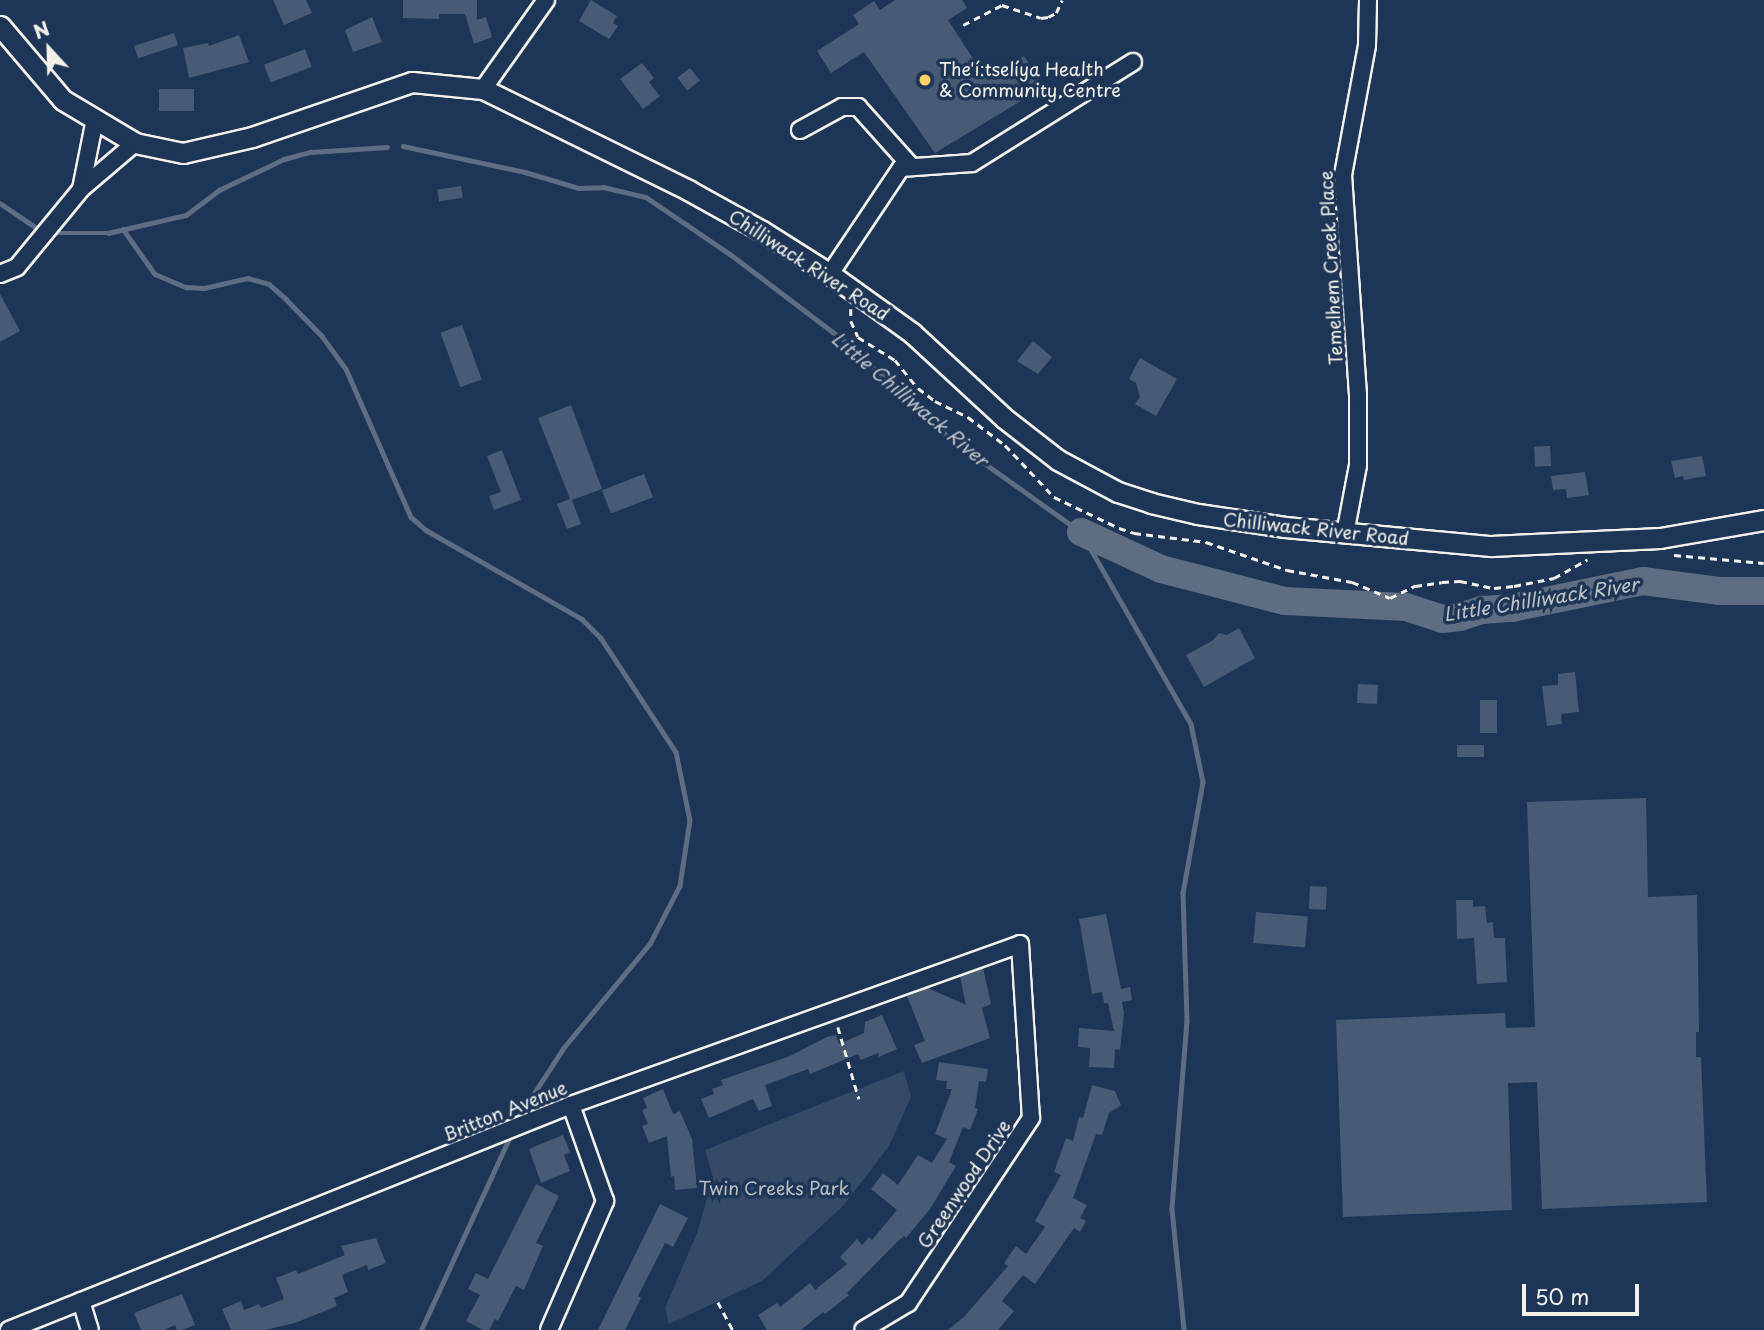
<!DOCTYPE html>
<meta charset="utf-8">
<style>
body{margin:0}
#map{position:relative;width:1764px;height:1330px;overflow:hidden;background:#1d3557;font-family:"Playpen Sans",sans-serif}
div>[style]{position:absolute}
.green>*{inset:0;background:#354a67}
.stream>*{height:4.5px;margin:-2.25px;padding:0 2.25px;transform-origin:2.25px;border-radius:2.25px;background:#5e6d82}
.river>*{height:28px;margin:-14px;padding:0 14px;transform-origin:14px;border-radius:14px;background:#5e6d82}
.building>*{inset:0;background:#485b74;transform-origin:0 0}
.path>*{height:2.5px;margin-top:-1.25px;transform-origin:0;background:repeating-linear-gradient(90deg,#f4f1e8 0 7px,transparent 0 12px)}
.roads{filter:drop-shadow(2px 0 #f4f1e8) drop-shadow(-2px 0 #f4f1e8) drop-shadow(0 2px #f4f1e8) drop-shadow(0 -2px #f4f1e8)}
.minor>*{height:16px;margin:-8px;padding:0 8px;transform-origin:8px;border-radius:8px;background:#1d3557}
.major>*{height:19px;margin:-9.5px;padding:0 9.5px;transform-origin:9.5px;border-radius:9.5px;background:#1d3557}
.dots>*{width:19px;height:19px;translate:-50% -50%;box-sizing:border-box;border:4px solid #1d3557;border-radius:50%}
span{translate:-50% -50%;white-space:nowrap;text-align:center;line-height:1.15;-webkit-text-stroke:7px #1d3557;paint-order:stroke}
.poi-label{font-size:18px;color:#f4f1e8}
.left{translate:0 -50%;text-align:left}
.street-label{font-size:18px;color:#f4f1e8}
.park-label{font-size:18px;color:#bbbfc1}
.water-label{font-size:19px;color:#c0c3c4;font-style:italic}
.north{position:absolute;left:14px;top:14px;width:70px;height:70px;-webkit-text-stroke:5px #1d3557;paint-order:stroke;rotate:338deg;font-size:19px;font-weight:700;line-height:28px;text-align:center;color:#f4f1e8}
.north::after{content:'';display:block;margin:auto;width:24px;height:32px;background:#f4f1e8;clip-path:polygon(50% 0,100% 100%,50% 72%,0 100%)}
.scale{position:absolute;left:1522px;top:1284px;width:117px;height:32px;box-sizing:border-box;border:4px solid #f4f1e8;border-top:0;padding-left:9px;font-size:21px;line-height:24px;white-space:nowrap;color:#f4f1e8;-webkit-text-stroke:5px #1d3557;paint-order:stroke}
</style>
<div id="map">
<div class="green">
<i style="clip-path:polygon(904px 1071px,911px 1097px,889px 1146px,844px 1205px,762px 1281px,669px 1324px,665px 1308px,697px 1233px,713px 1177px,705px 1150px)"></i>
</div>
<div class="stream">
<i style="left:403px;top:146px;width:125px;rotate:12deg"></i>
<i style="left:525px;top:172px;width:56px;rotate:16.5deg"></i>
<i style="left:579px;top:188px;width:24px;rotate:-2deg"></i>
<i style="left:603px;top:187px;width:44px;rotate:13.1deg"></i>
<i style="left:646px;top:197px;width:102px;rotate:34.2deg"></i>
<i style="left:730px;top:254px;width:146px;rotate:37.2deg"></i>
<i style="left:846px;top:342px;width:144px;rotate:42.8deg"></i>
<i style="left:952px;top:440px;width:158px;rotate:35.5deg"></i>
<i style="left:1081px;top:532px;width:221px;rotate:60.2deg"></i>
<i style="left:1191px;top:724px;width:59px;rotate:78.3deg"></i>
<i style="left:1203px;top:782px;width:113px;rotate:100.2deg"></i>
<i style="left:1183px;top:893px;width:128px;rotate:88.2deg"></i>
<i style="left:1187px;top:1021px;width:189px;rotate:94.6deg"></i>
<i style="left:1172px;top:1209px;width:122px;rotate:84.3deg"></i>
<i style="left:0;top:203px;width:50px;rotate:34.3deg"></i>
<i style="left:123px;top:229px;width:55px;rotate:54.6deg"></i>
<i style="left:155px;top:274px;width:34px;rotate:23deg"></i>
<i style="left:186px;top:287px;width:18px;rotate:3deg"></i>
<i style="left:204px;top:288px;width:45px;rotate:-12.8deg"></i>
<i style="left:248px;top:278px;width:22px;rotate:16deg"></i>
<i style="left:269px;top:284px;width:23px;rotate:41deg"></i>
<i style="left:286px;top:299px;width:52px;rotate:45.8deg"></i>
<i style="left:322px;top:336px;width:41px;rotate:54deg"></i>
<i style="left:346px;top:369px;width:162px;rotate:66.3deg"></i>
<i style="left:411px;top:517px;width:20px;rotate:41deg"></i>
<i style="left:426px;top:530px;width:180px;rotate:29.7deg"></i>
<i style="left:582px;top:619px;width:27px;rotate:45deg"></i>
<i style="left:601px;top:638px;width:136px;rotate:56.7deg"></i>
<i style="left:676px;top:752px;width:69px;rotate:78.4deg"></i>
<i style="left:690px;top:820px;width:67px;rotate:98.6deg"></i>
<i style="left:680px;top:886px;width:65px;rotate:117.3deg"></i>
<i style="left:650px;top:944px;width:135px;rotate:129.6deg"></i>
<i style="left:564px;top:1048px;width:88px;rotate:123deg"></i>
<i style="left:50px;top:233px;width:58px"></i>
<i style="left:108px;top:233px;width:80px;rotate:-13deg"></i>
<i style="left:186px;top:215px;width:41px;rotate:-37.1deg"></i>
<i style="left:219px;top:190px;width:72px;rotate:-25.5deg"></i>
<i style="left:284px;top:159px;width:28px;rotate:-15deg"></i>
<i style="left:311px;top:152px;width:76px;rotate:-3.8deg"></i>
<i style="left:421px;top:1330px;width:216px;rotate:-65.3deg"></i>
</div>
<div class="river">
<i style="left:1081px;top:532px;width:88px;rotate:24.8deg"></i>
<i style="left:1161px;top:569px;width:128px;rotate:14.5deg"></i>
<i style="left:1285px;top:601px;width:121px;rotate:2.8deg"></i>
<i style="left:1406px;top:607px;width:38px;rotate:18deg"></i>
<i style="left:1442px;top:619px;width:18px;rotate:-6deg"></i>
<i style="left:1460px;top:617px;width:23px;rotate:-18deg"></i>
<i style="left:1482px;top:610px;width:30px;rotate:-4deg"></i>
<i style="left:1512px;top:608px;width:134px;rotate:-11.6deg"></i>
<i style="left:1643px;top:581px;width:78px;rotate:7.4deg"></i>
<i style="left:1720px;top:591px;width:44px"></i>
</div>
<div class="building">
<i style="clip-path:polygon(273px 0,306px 0,312px 13px,284px 25px)"></i>
<i style="clip-path:polygon(403px 0,477px 0,477px 20px,486px 17px,492px 37px,474px 44px,465px 14px,439px 14px,439px 19px,403px 18px)"></i>
<i style="clip-path:polygon(591px 0,617px 16px,613px 23px,618px 26px,609px 39px,579px 21px)"></i>
<i style="clip-path:polygon(895px 0,962px 0,967px 8px,948px 20px,987px 80px,1024px 56px,1044px 87px,935px 153px,864px 52px,831px 73px,817px 51px,859px 24px,853px 15px,874px 1px,880px 10px)"></i>
<i style="clip-path:polygon(372px 17px,382px 42px,353px 52px,345px 30px)"></i>
<i style="left:174px;top:33px;width:13px;height:42px;rotate:72deg"></i>
<i style="clip-path:polygon(239px 35px,249px 62px,189px 78px,183px 48px,208px 43px,209px 46px)"></i>
<i style="left:305px;top:49px;width:19px;height:44px;rotate:69deg"></i>
<i style="clip-path:polygon(642px 63px,654px 78px,649px 82px,660px 96px,643px 109px,620px 79px)"></i>
<i style="left:690px;top:68px;width:16px;height:16px;rotate:52deg"></i>
<i style="left:194px;top:89px;width:22px;height:35px;rotate:90deg"></i>
<i style="left:461px;top:186px;width:12px;height:24px;rotate:81deg"></i>
<i style="clip-path:polygon(0 294px,20px 331px,0 342px)"></i>
<i style="left:462px;top:325px;width:58px;height:23px;rotate:70deg"></i>
<i style="clip-path:polygon(1033px 341px,1052px 357px,1038px 374px,1017px 361px)"></i>
<i style="clip-path:polygon(1140px 358px,1177px 379px,1156px 416px,1135px 404px,1140px 397px,1136px 383px,1129px 379px)"></i>
<i style="clip-path:polygon(571px 405px,602px 489px,572px 500px,581px 524px,567px 529px,557px 504px,570px 499px,538px 418px)"></i>
<i style="left:1550px;top:446px;width:20px;height:16px;rotate:87deg"></i>
<i style="clip-path:polygon(502px 450px,521px 500px,494px 510px,489px 496px,501px 492px,487px 456px)"></i>
<i style="clip-path:polygon(1702px 456px,1706px 476px,1684px 480px,1683px 476px,1675px 478px,1671px 461px)"></i>
<i style="clip-path:polygon(1585px 472px,1589px 495px,1567px 498px,1566px 489px,1553px 490px,1551px 476px)"></i>
<i style="left:644px;top:474px;width:25px;height:45px;rotate:69deg"></i>
<i style="clip-path:polygon(1239px 628px,1255px 658px,1204px 687px,1186px 655px,1212px 641px,1219px 633px,1227px 635px)"></i>
<i style="clip-path:polygon(1575px 672px,1579px 712px,1561px 714px,1562px 724px,1547px 726px,1542px 686px,1558px 685px,1558px 674px)"></i>
<i style="left:1358px;top:684px;width:20px;height:19px;rotate:3deg"></i>
<i style="left:1480px;top:700px;width:17px;height:33px"></i>
<i style="left:1484px;top:745px;width:12px;height:27px;rotate:90deg"></i>
<i style="clip-path:polygon(1646px 798px,1648px 897px,1697px 895px,1699px 1032px,1696px 1032px,1696px 1057px,1701px 1057px,1707px 1202px,1542px 1209px,1537px 1082px,1508px 1083px,1512px 1210px,1343px 1217px,1336px 1020px,1505px 1013px,1506px 1028px,1535px 1027px,1527px 802px)"></i>
<i style="left:1310px;top:886px;width:17px;height:23px;rotate:3deg"></i>
<i style="clip-path:polygon(1456px 900px,1473px 900px,1473px 907px,1485px 906px,1487px 923px,1493px 922px,1494px 938px,1505px 938px,1507px 982px,1477px 984px,1474px 938px,1457px 939px)"></i>
<i style="left:1256px;top:912px;width:52px;height:31px;rotate:5deg"></i>
<i style="clip-path:polygon(1106px 914px,1121px 989px,1130px 987px,1132px 1000px,1122px 1002px,1124px 1013px,1120px 1050px,1115px 1049px,1114px 1068px,1089px 1067px,1090px 1048px,1078px 1047px,1079px 1028px,1114px 1031px,1108px 1003px,1104px 1003px,1102px 992px,1092px 994px,1079px 919px)"></i>
<i style="clip-path:polygon(983px 968px,991px 1004px,982px 1008px,990px 1038px,922px 1063px,914px 1045px,925px 1041px,907px 996px,928px 988px,966px 1005px,960px 977px)"></i>
<i style="clip-path:polygon(882px 1015px,897px 1049px,879px 1057px,878px 1053px,861px 1060px,858px 1054px,810px 1074px,808px 1069px,765px 1085px,772px 1106px,759px 1111px,753px 1099px,709px 1118px,701px 1099px,714px 1094px,712px 1089px,723px 1085px,721px 1080px,790px 1056px,827px 1037px,836px 1035px,839px 1044px,864px 1033px,865px 1022px)"></i>
<i style="clip-path:polygon(939px 1062px,988px 1069px,986px 1082px,979px 1081px,975px 1108px,978px 1109px,970px 1130px,963px 1127px,949px 1162px,956px 1166px,930px 1209px,906px 1238px,904px 1236px,895px 1244px,847px 1293px,849px 1295px,825px 1314px,823px 1312px,801px 1330px,767px 1330px,758px 1315px,777px 1303px,780px 1307px,810px 1283px,815px 1290px,847px 1264px,840px 1257px,857px 1239px,862px 1245px,869px 1237px,872px 1240px,897px 1210px,871px 1189px,883px 1173px,898px 1185px,918px 1155px,932px 1163px,947px 1139px,935px 1134px,952px 1089px,946px 1089px,947px 1081px,936px 1080px)"></i>
<i style="clip-path:polygon(1092px 1085px,1115px 1091px,1121px 1105px,1109px 1113px,1102px 1135px,1096px 1134px,1073px 1198px,1087px 1205px,1080px 1218px,1086px 1221px,1080px 1232px,1074px 1228px,1035px 1284px,1023px 1275px,1002px 1301px,1014px 1311px,998px 1330px,948px 1330px,964px 1317px,1008px 1266px,1004px 1263px,1016px 1246px,1026px 1254px,1045px 1227px,1035px 1221px,1061px 1175px,1054px 1172px,1066px 1138px,1073px 1141px,1079px 1117px,1083px 1118px)"></i>
<i style="clip-path:polygon(663px 1089px,673px 1114px,680px 1111px,692px 1139px,697px 1188px,675px 1190px,674px 1176px,671px 1177px,667px 1136px,649px 1143px,642px 1126px,648px 1124px,642px 1110px,647px 1108px,643px 1098px)"></i>
<i style="clip-path:polygon(563px 1135px,570px 1152px,564px 1155px,570px 1171px,541px 1183px,529px 1149px)"></i>
<i style="clip-path:polygon(536px 1184px,559px 1196px,536px 1243px,543px 1246px,524px 1290px,516px 1286px,498px 1321px,495px 1319px,489px 1330px,483px 1330px,466px 1321px,480px 1295px,468px 1289px,476px 1273px,488px 1279px)"></i>
<i style="clip-path:polygon(660px 1204px,688px 1218px,673px 1247px,665px 1243px,638px 1296px,641px 1298px,625px 1330px,598px 1330px)"></i>
<i style="clip-path:polygon(376px 1238px,386px 1263px,368px 1270px,367px 1265px,342px 1275px,348px 1292px,334px 1298px,337px 1306px,295px 1323px,265px 1330px,231px 1330px,222px 1309px,241px 1301px,244px 1310px,259px 1304px,261px 1308px,284px 1299px,276px 1278px,296px 1270px,298px 1274px,345px 1255px,341px 1246px)"></i>
<i style="clip-path:polygon(182px 1294px,195px 1325px,182px 1330px,177px 1330px,175px 1325px,164px 1330px,141px 1330px,134px 1313px)"></i>
</div>
<div class="path">
<i style="left:963px;top:25px;width:44px;rotate:-27.1deg"></i>
<i style="left:1002px;top:5px;width:41px;rotate:18.4deg"></i>
<i style="left:1041px;top:18px;width:7px;rotate:-8deg"></i>
<i style="left:1048px;top:17px;width:9px;rotate:-27deg"></i>
<i style="left:1056px;top:13px;width:14px;rotate:-65deg"></i>
<i style="left:851px;top:309px;width:12px;rotate:90deg"></i>
<i style="left:851px;top:321px;width:17px;rotate:66deg"></i>
<i style="left:858px;top:337px;width:44px;rotate:31.9deg"></i>
<i style="left:895px;top:360px;width:36px;rotate:51deg"></i>
<i style="left:918px;top:388px;width:21px;rotate:37deg"></i>
<i style="left:935px;top:401px;width:37px;rotate:26deg"></i>
<i style="left:968px;top:417px;width:46px;rotate:37.1deg"></i>
<i style="left:1005px;top:445px;width:71px;rotate:46.7deg"></i>
<i style="left:1054px;top:497px;width:72px;rotate:25.5deg"></i>
<i style="left:1119px;top:528px;width:16px;rotate:18deg"></i>
<i style="left:1134px;top:533px;width:73px;rotate:7.1deg"></i>
<i style="left:1206px;top:542px;width:86px;rotate:19.1deg"></i>
<i style="left:1287px;top:570px;width:66px;rotate:10.5deg"></i>
<i style="left:1352px;top:582px;width:41px;rotate:22.8deg"></i>
<i style="left:1390px;top:598px;width:28px;rotate:-26deg"></i>
<i style="left:1415px;top:586px;width:27px;rotate:-8deg"></i>
<i style="left:1442px;top:582px;width:18px;rotate:-3deg"></i>
<i style="left:1460px;top:581px;width:35px;rotate:12deg"></i>
<i style="left:1494px;top:588px;width:20px;rotate:-6deg"></i>
<i style="left:1514px;top:586px;width:41px;rotate:-11.3deg"></i>
<i style="left:1554px;top:578px;width:38px;rotate:-29deg"></i>
<i style="left:1674px;top:555px;width:90px;rotate:5.1deg"></i>
<i style="left:838px;top:1027px;width:75px;rotate:73.7deg"></i>
<i style="left:718px;top:1302px;width:32px;rotate:62deg"></i>
</div>
<div class="roads">
<div class="minor">
<i style="left:483px;top:89px;width:109px;rotate:-54.7deg"></i>
<i style="left:800px;top:130px;width:48px;rotate:-28.7deg"></i>
<i style="left:842px;top:107px;width:16px"></i>
<i style="left:858px;top:107px;width:78px;rotate:48.1deg"></i>
<i style="left:81px;top:189px;width:71px;rotate:-78.7deg"></i>
<i style="left:0;top:274px;width:18px;rotate:-22deg"></i>
<i style="left:17px;top:267px;width:101px;rotate:-50.6deg"></i>
<i style="left:81px;top:189px;width:71px;rotate:-40.4deg"></i>
<i style="left:830px;top:274px;width:128px;rotate:-56.2deg"></i>
<i style="left:901px;top:168px;width:71px;rotate:-4deg"></i>
<i style="left:972px;top:163px;width:190px;rotate:-32.1deg"></i>
<i style="left:1345px;top:534px;width:70px;rotate:-79.3deg"></i>
<i style="left:1358px;top:465px;width:70px;rotate:-90deg"></i>
<i style="left:1358px;top:395px;width:221px;rotate:-93.9deg"></i>
<i style="left:1343px;top:175px;width:132px;rotate:-79.5deg"></i>
<i style="left:1367px;top:45px;width:45px;rotate:-88.7deg"></i>
<i style="left:81px;top:1301px;width:30px;rotate:73deg"></i>
<i style="left:9px;top:1330px;width:605px;rotate:-21.82deg"></i>
<i style="left:571px;top:1105px;width:477px;rotate:-19.7deg"></i>
<i style="left:1020px;top:944px;width:174px;rotate:86.4deg"></i>
<i style="left:1031px;top:1118px;width:222px;rotate:123.6deg"></i>
<i style="left:908px;top:1303px;width:52px;rotate:149deg"></i>
<i style="left:549px;top:1330px;width:141px;rotate:-66.5deg"></i>
<i style="left:605px;top:1201px;width:102px;rotate:-109.5deg"></i>
</div>
<div class="major">
<i style="left:0;top:26px;width:97px;rotate:49.6deg"></i>
<i style="left:63px;top:100px;width:84px;rotate:30.8deg"></i>
<i style="left:135px;top:143px;width:49px;rotate:11.8deg"></i>
<i style="left:183px;top:153px;width:71px;rotate:-13.1deg"></i>
<i style="left:252px;top:137px;width:169px;rotate:-19deg"></i>
<i style="left:412px;top:82px;width:71px;rotate:5.6deg"></i>
<i style="left:483px;top:89px;width:229px;rotate:26.2deg"></i>
<i style="left:688px;top:190px;width:85px;rotate:29deg"></i>
<i style="left:762px;top:231px;width:80px;rotate:32.3deg"></i>
<i style="left:830px;top:274px;width:101px;rotate:35.7deg"></i>
<i style="left:912px;top:333px;width:125px;rotate:42.7deg"></i>
<i style="left:1004px;top:418px;width:68px;rotate:37.9deg"></i>
<i style="left:1058px;top:460px;width:68px;rotate:28.1deg"></i>
<i style="left:1118px;top:492px;width:35px;rotate:18deg"></i>
<i style="left:1151px;top:503px;width:48px;rotate:13.2deg"></i>
<i style="left:1198px;top:514px;width:88px;rotate:8.5deg"></i>
<i style="left:1285px;top:527px;width:207px;rotate:5.3deg"></i>
<i style="left:1491px;top:546px;width:169px;rotate:-2.7deg"></i>
<i style="left:1660px;top:538px;width:106px;rotate:-9.8deg"></i>
</div>
</div>
<div class="dots">
<i style="left:925px;top:80px;background:#ffd166"></i>
</div>
<div class="poi-label">
<span class="left" style="left:939px;top:80px">The'í:tselíya Health<br>&amp; Community Centre</span>
</div>
<div class="street-label">
<span style="left:809px;top:265px;rotate:33deg">Chilliwack River Road</span>
<span style="left:1331px;top:268px;rotate:-93deg">Temelhem Creek Place</span>
<span style="left:1316px;top:529px;rotate:6deg">Chilliwack River Road</span>
<span style="left:505px;top:1111px;rotate:-22deg">Britton Avenue</span>
<span style="left:964px;top:1184px;rotate:-56deg">Greenwood Drive</span>
</div>
<div class="park-label">
<span style="left:774px;top:1188px">Twin Creeks Park</span>
</div>
<div class="water-label">
<span style="left:910px;top:399px;rotate:40deg">Little Chilliwack River</span>
<span style="left:1541px;top:599px;rotate:-9deg">Little Chilliwack River</span>
</div>
<div class="north">N</div>
<div class="scale">50 m</div>
</div>
